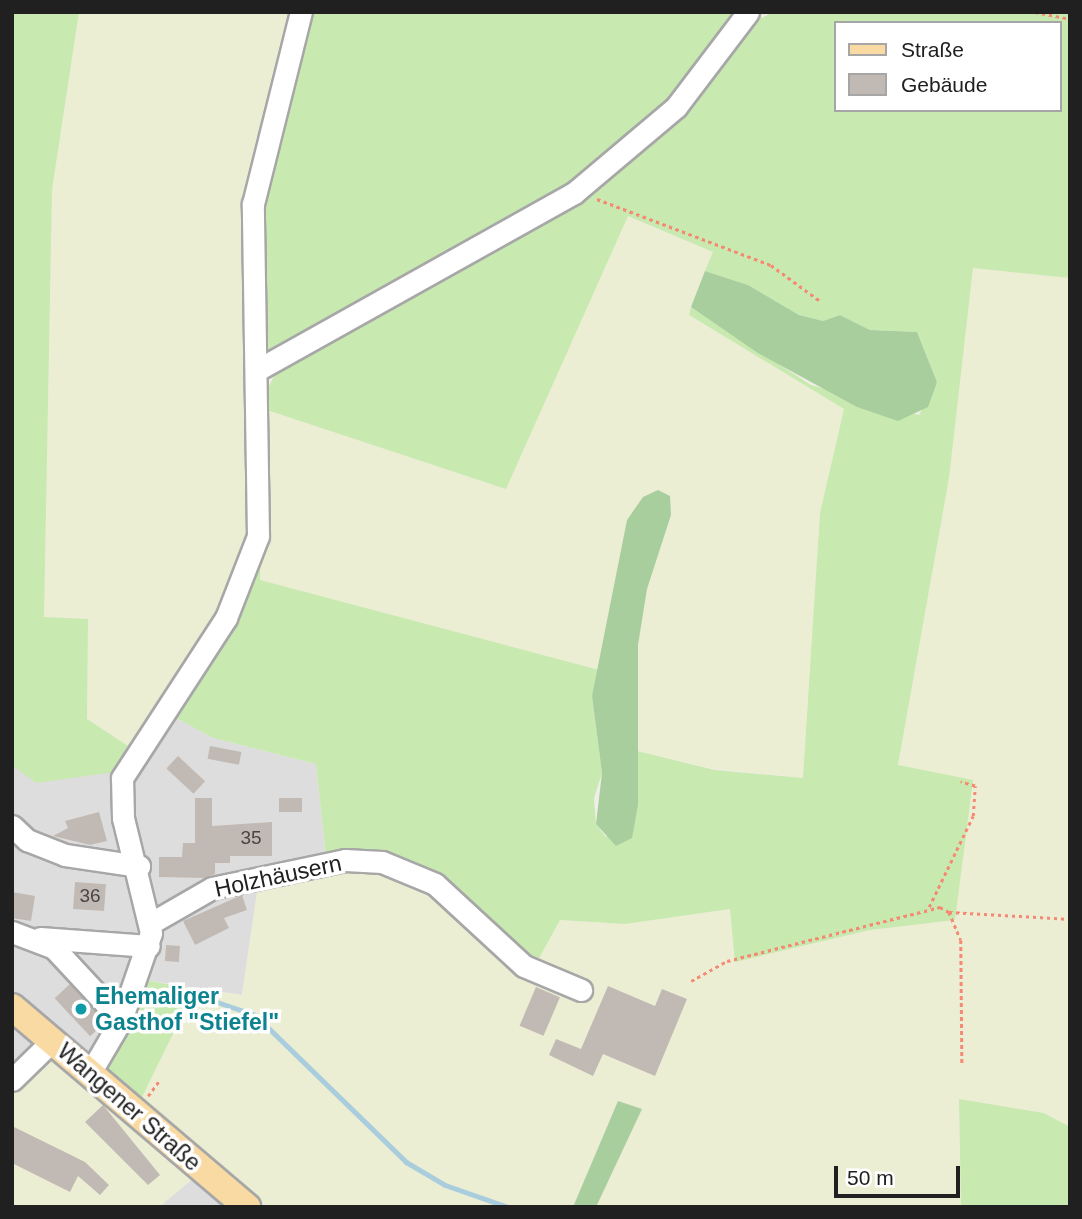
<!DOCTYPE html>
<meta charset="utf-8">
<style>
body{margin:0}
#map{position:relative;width:1082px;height:1219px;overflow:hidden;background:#f0eee7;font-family:Helvetica,sans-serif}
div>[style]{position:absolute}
.residential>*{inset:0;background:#dedddd}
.farmland>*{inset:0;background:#ebeed3}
.grass>*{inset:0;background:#c8e9af}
.forest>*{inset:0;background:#a8ce9d}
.stream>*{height:5px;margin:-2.5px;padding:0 2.5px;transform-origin:2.5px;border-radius:2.5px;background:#a9cddc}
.building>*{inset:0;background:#c1bab4;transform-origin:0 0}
.path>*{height:2.5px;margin-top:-1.25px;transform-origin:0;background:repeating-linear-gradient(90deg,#f68973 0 3.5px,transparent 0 7px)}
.roads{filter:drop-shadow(2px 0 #a7a7a7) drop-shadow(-2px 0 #a7a7a7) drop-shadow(0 2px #a7a7a7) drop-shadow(0 -2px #a7a7a7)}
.minor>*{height:21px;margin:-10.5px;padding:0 10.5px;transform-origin:10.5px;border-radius:10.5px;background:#fff}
.major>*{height:26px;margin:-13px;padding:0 13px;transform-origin:13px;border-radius:13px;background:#f9daa3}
.dots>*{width:19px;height:19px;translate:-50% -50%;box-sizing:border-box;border:4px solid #fff;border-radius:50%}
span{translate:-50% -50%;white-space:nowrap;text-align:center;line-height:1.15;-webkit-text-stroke:7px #fff;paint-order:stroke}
.number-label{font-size:19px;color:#484645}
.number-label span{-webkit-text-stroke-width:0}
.street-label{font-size:23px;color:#202020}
.culture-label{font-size:23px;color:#0d838f;font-weight:700}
.left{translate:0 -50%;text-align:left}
.frame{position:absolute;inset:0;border:14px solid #202020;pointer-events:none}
.legend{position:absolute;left:834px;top:21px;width:228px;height:91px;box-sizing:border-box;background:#fff;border:2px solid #a6a6a6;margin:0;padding:9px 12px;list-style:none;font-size:21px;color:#202020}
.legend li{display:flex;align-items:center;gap:14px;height:35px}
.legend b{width:35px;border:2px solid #a6a6a6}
.scale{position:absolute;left:834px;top:1166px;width:126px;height:32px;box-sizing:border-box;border:4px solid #202020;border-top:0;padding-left:9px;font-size:21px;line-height:24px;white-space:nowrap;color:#202020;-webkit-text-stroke:5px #fff;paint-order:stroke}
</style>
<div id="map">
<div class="residential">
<i style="clip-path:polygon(165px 712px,213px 738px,316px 764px,327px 866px,259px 879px,242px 995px,138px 979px,94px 1060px,12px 996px,12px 765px,128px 770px)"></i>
<i style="clip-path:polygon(12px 1026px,43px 1049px,12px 1082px)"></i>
<i style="clip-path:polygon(195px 1177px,235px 1207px,159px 1207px)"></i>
</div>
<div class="farmland">
<i style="clip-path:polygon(79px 12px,296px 12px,256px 512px,241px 581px,160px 709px,128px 746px,87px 719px,88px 619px,44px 617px,52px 190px)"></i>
<i style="clip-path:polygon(627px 216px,713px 252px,690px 316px,844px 409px,820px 513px,804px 778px,715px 769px,637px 751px,638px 645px,647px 589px,671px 515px,627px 520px,599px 670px,259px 580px,267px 410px,506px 488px)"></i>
<i style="clip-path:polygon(973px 268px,1070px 278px,1070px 1127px,1044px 1113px,959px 1099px,961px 1207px,596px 1207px,641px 1109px,618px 1101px,573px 1207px,267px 1207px,141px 1099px,195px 989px,242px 995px,259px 879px,345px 864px,412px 874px,534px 968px,560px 920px,625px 924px,730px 909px,735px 962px,870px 930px,955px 920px,898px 766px,949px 478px)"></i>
<i style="clip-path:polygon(43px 1049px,195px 1177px,159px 1207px,12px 1207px,12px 1083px)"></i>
</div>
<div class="grass">
<i style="clip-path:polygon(12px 12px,79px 12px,52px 190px,44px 617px,88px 619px,87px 719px,128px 746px,115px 772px,36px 783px,12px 765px)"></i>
<i style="clip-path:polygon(306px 12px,742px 12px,674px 104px,570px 190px,266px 360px,261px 182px)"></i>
<i style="clip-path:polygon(evenodd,773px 12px,1070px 12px,1070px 278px,973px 268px,949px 478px,898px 765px,973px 780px,955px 920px,870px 930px,735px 962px,730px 909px,625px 924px,560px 920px,532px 971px,412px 874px,327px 866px,316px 764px,213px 738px,165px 712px,261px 543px,260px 580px,599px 670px,592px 696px,602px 773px,594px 798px,596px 824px,606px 837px,638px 805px,637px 751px,715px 770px,803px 778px,820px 513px,844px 409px,689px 315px,691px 307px,811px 385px,919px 415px,937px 382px,917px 332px,870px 330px,840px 315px,823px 321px,799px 315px,748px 285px,705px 271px,713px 252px,628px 216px,506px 489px,267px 410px,266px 392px,275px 374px,563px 208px,754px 14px,762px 18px,773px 12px,835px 23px,1059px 23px,1059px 110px,835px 110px,835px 23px)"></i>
<i style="clip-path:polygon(139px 979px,195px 989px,141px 1099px,94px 1060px)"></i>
<i style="clip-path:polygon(959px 1099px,1044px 1113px,1070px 1127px,1070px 1207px,961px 1207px)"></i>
</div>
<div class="forest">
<i style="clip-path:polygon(705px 271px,748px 285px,799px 315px,823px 321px,840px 315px,870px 330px,917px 332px,937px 382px,928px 407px,898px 421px,857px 407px,758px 353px,691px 307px)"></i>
<i style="clip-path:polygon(658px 490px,670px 496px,671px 515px,647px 589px,638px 645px,638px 805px,632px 838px,616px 846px,596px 824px,602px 773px,592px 696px,627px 520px,643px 497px)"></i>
<i style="clip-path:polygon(618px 1101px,642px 1109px,596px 1207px,573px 1207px)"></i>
</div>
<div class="stream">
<i style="left:211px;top:1000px;width:46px;rotate:18.8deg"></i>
<i style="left:255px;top:1015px;width:211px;rotate:44.2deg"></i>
<i style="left:406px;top:1162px;width:45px;rotate:30.5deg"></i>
<i style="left:445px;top:1185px;width:67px;rotate:19.2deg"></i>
</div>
<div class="building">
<i style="left:210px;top:746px;width:32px;height:13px;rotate:11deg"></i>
<i style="left:178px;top:756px;width:37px;height:17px;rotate:43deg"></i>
<i style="clip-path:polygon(195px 798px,212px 798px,212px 826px,272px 822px,272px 856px,230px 856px,230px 863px,215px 863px,215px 874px,204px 878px,159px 877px,159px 857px,182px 857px,183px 843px,195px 843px)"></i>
<i style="left:279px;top:798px;width:23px;height:14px"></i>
<i style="clip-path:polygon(99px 812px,107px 841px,90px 845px,53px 836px,68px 828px,65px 821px)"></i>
<i style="left:75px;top:882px;width:31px;height:27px;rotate:4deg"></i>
<i style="clip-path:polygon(12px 892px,35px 896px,31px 921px,12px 918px)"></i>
<i style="clip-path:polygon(242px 895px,247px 910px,224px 918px,229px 928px,195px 945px,183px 921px)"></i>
<i style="left:166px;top:945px;width:14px;height:16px;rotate:4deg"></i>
<i style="left:70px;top:984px;width:52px;height:21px;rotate:47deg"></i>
<i style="clip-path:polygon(608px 986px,655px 1006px,662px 989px,687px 999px,655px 1076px,603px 1054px,593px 1076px,549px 1055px,556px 1039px,581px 1049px)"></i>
<i style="left:536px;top:987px;width:26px;height:42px;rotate:23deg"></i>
<i style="clip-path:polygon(103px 1105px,160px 1175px,148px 1185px,85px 1122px)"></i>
<i style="clip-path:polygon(12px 1126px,85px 1162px,109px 1185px,100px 1195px,78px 1176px,70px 1192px,12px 1163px)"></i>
</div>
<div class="path">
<i style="left:1035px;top:12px;width:36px;rotate:11deg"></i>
<i style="left:597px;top:199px;width:186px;rotate:20.8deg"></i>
<i style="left:771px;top:265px;width:61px;rotate:36.3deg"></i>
<i style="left:929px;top:907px;width:101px;rotate:-64.2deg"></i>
<i style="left:973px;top:816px;width:30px;rotate:-86deg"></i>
<i style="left:975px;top:786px;width:15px;rotate:-164deg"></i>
<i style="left:949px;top:912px;width:121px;rotate:3.3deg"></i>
<i style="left:691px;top:981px;width:41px;rotate:-29.1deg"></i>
<i style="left:727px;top:961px;width:220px;rotate:-14.2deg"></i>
<i style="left:940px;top:907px;width:10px;rotate:29deg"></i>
<i style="left:949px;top:912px;width:30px;rotate:67deg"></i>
<i style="left:961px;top:940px;width:125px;rotate:89.5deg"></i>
<i style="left:148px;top:1096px;width:19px;rotate:-54deg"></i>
</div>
<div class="roads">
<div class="minor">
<i style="left:259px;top:369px;width:361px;rotate:-29.2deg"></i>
<i style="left:574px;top:193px;width:133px;rotate:-40.1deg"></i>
<i style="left:676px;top:107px;width:119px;rotate:-52.8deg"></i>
<i style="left:12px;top:826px;width:21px;rotate:43deg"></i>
<i style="left:27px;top:840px;width:41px;rotate:21.5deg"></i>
<i style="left:65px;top:855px;width:75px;rotate:8.5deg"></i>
<i style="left:151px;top:923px;width:70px;rotate:-29.8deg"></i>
<i style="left:212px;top:888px;width:136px;rotate:-11.9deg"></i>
<i style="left:345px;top:860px;width:37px;rotate:3deg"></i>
<i style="left:382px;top:862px;width:57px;rotate:22.5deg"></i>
<i style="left:435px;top:884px;width:121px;rotate:42.7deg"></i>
<i style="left:524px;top:966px;width:62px;rotate:22.8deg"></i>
<i style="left:12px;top:932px;width:45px;rotate:20.9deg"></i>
<i style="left:54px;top:948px;width:98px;rotate:47.1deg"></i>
<i style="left:40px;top:938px;width:109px;rotate:4.2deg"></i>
<i style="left:90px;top:1073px;width:61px;rotate:-59.7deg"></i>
<i style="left:121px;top:1020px;width:92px;rotate:-71deg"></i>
<i style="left:151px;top:933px;width:118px;rotate:-103.7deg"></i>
<i style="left:123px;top:818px;width:40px;rotate:-91.4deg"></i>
<i style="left:122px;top:778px;width:191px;rotate:-57deg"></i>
<i style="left:226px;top:618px;width:88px;rotate:-68.7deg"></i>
<i style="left:258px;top:536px;width:332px;rotate:-90.9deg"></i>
<i style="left:253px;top:204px;width:198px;rotate:-76deg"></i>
<i style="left:12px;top:1080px;width:56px;rotate:-44.3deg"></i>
</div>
<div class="major">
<i style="left:12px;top:1007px;width:309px;rotate:40.4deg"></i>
</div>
</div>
<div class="dots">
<i style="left:81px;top:1009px;background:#0f9aa8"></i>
</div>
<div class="number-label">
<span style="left:251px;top:838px">35</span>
<span style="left:90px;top:896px">36</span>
</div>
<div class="street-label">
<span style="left:278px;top:876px;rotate:-12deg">Holzhäusern</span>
<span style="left:129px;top:1107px;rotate:41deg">Wangener Straße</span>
</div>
<div class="culture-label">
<span class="left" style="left:95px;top:1009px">Ehemaliger<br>Gasthof "Stiefel"</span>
</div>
<div class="frame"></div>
<ul class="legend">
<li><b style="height:9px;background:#f9daa3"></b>Straße</li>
<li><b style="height:19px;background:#c1bab4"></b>Gebäude</li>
</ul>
<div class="scale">50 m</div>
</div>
